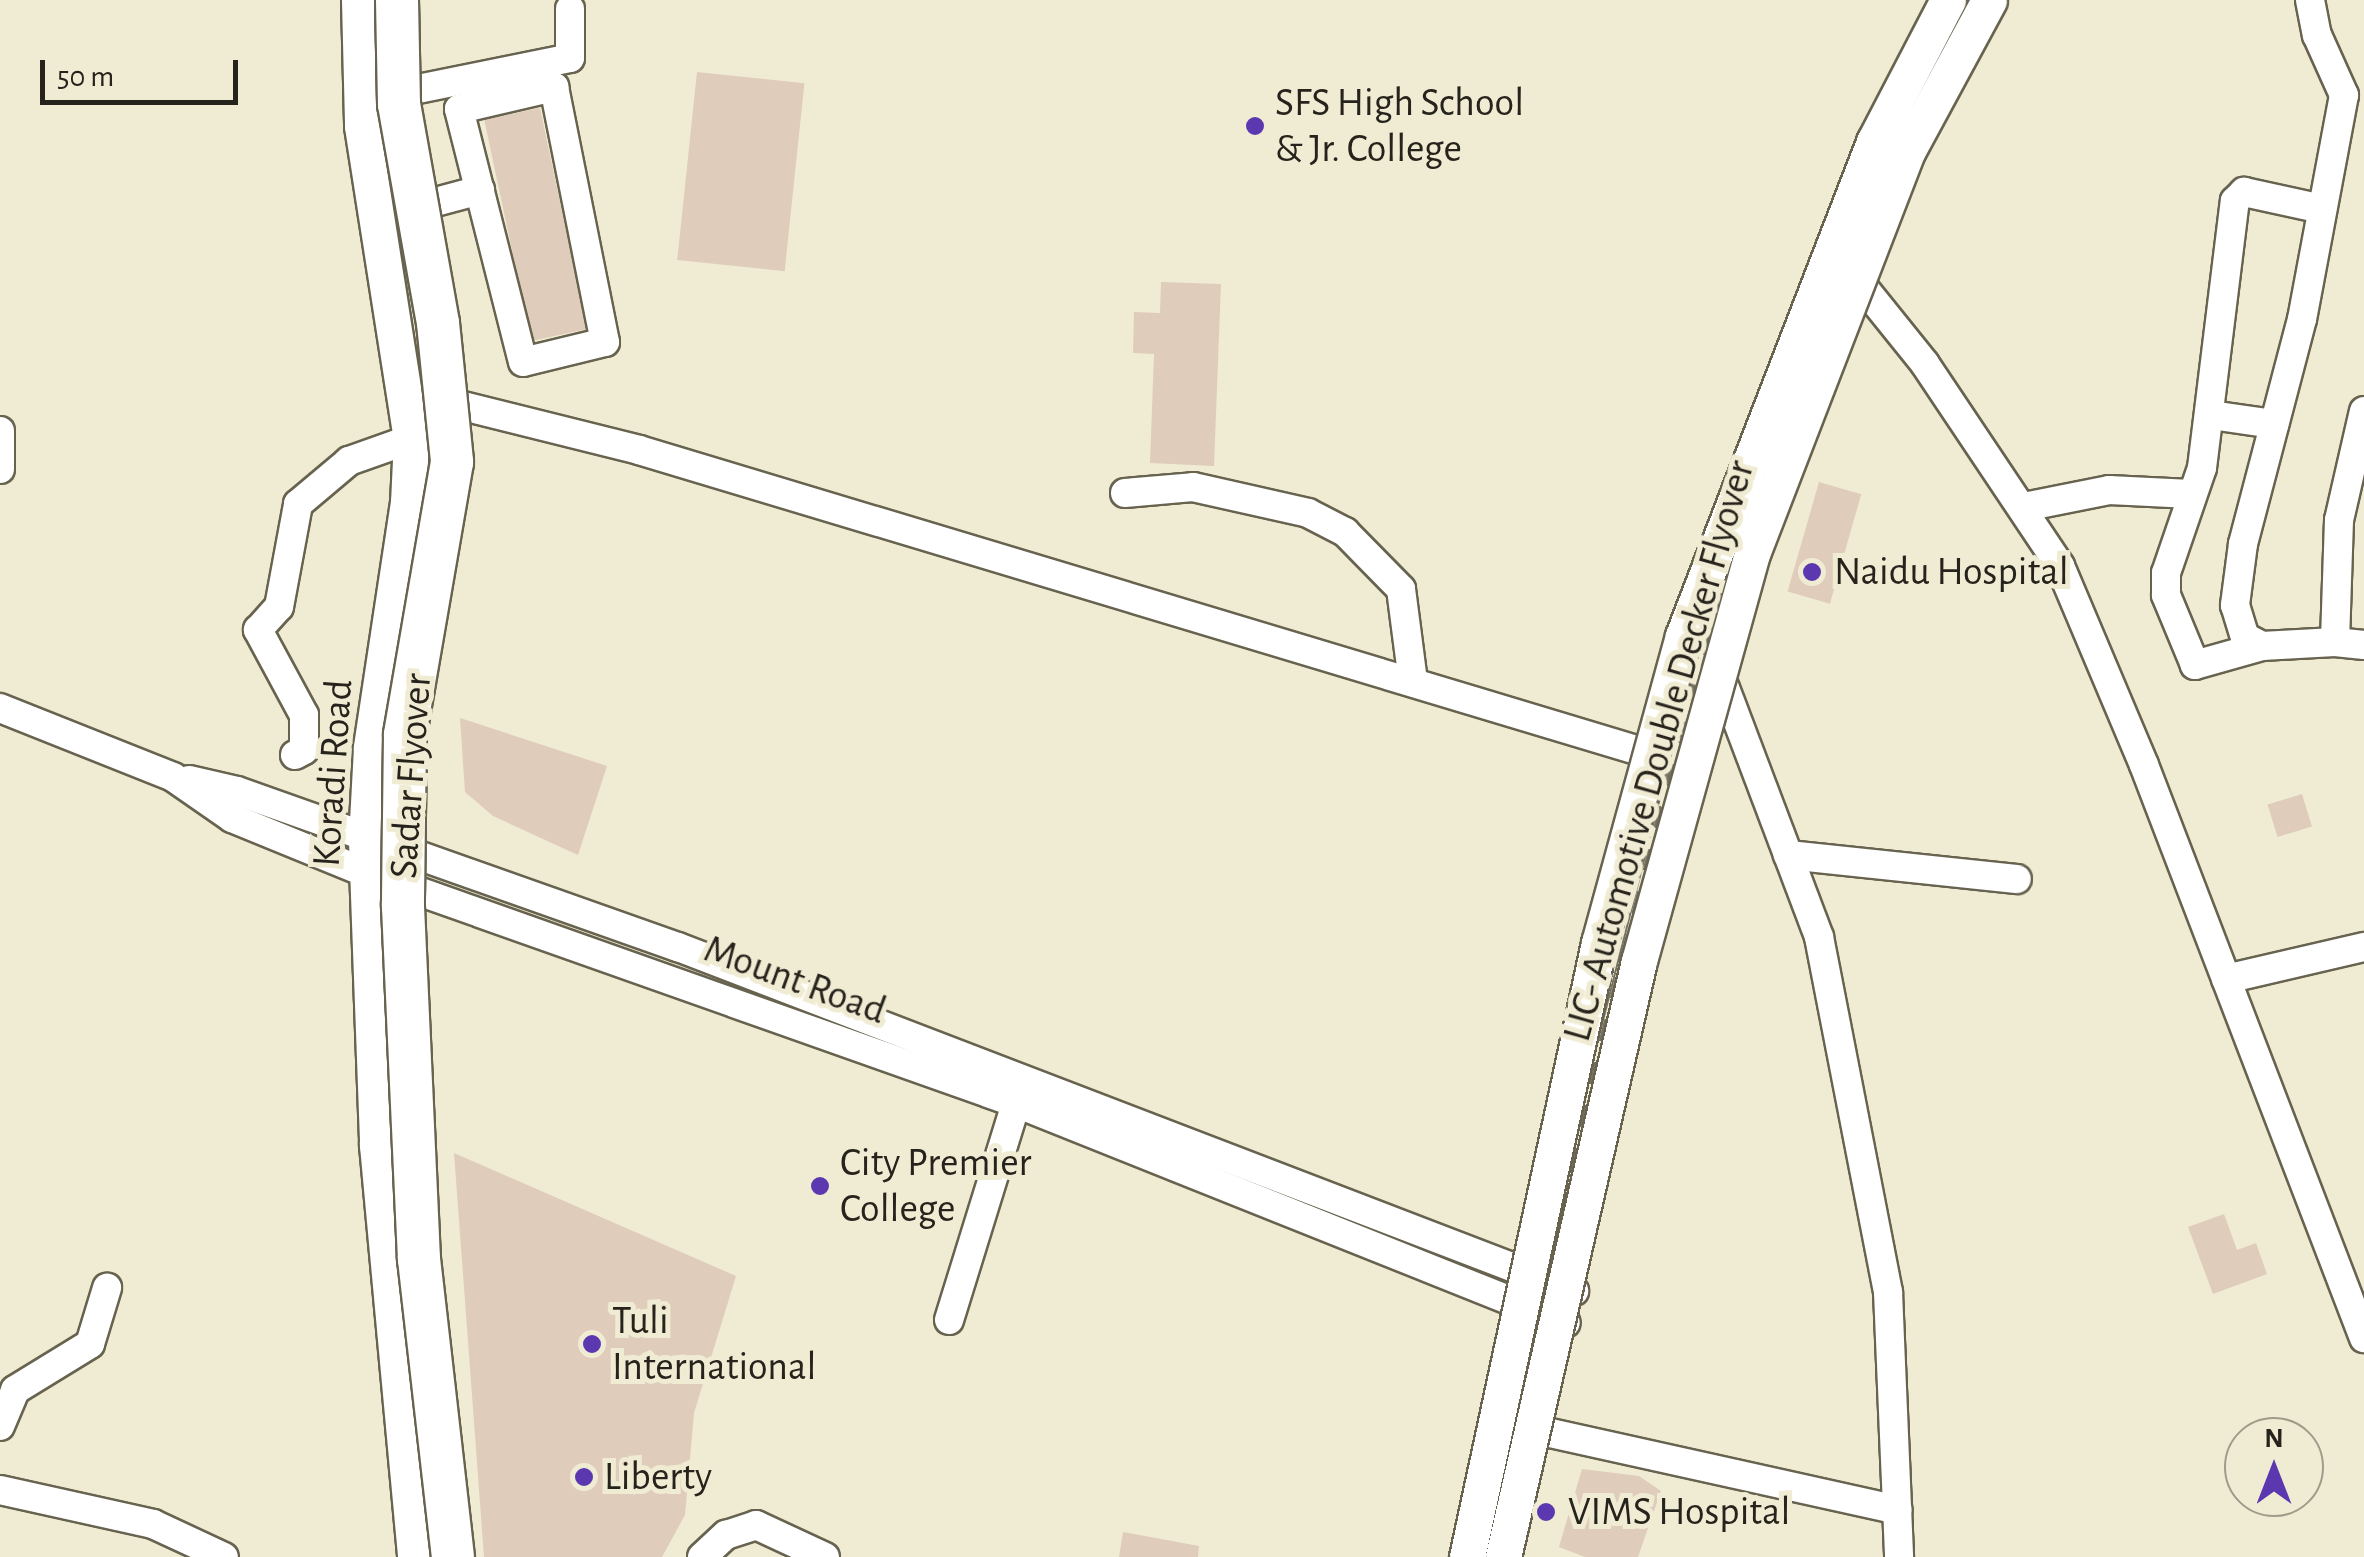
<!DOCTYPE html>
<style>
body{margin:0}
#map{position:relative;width:2364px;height:1557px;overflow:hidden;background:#f0ecd4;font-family:"Alegreya Sans",sans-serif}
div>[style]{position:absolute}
.building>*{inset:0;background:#dfccbb;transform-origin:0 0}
.roads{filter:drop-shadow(2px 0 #67634f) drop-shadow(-2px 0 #67634f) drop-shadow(0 2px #67634f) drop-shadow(0 -2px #67634f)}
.minor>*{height:28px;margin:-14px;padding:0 14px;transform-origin:14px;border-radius:14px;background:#fff}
.major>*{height:35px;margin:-17.5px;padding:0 17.5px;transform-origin:17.5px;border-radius:17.5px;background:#fff}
.rail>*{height:11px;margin-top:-5.5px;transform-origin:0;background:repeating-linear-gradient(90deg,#f0ecd4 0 22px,#747163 0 44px);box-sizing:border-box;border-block:2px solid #747163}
.bridges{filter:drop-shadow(2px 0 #67634f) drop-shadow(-2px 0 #67634f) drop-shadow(0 2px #67634f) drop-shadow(0 -2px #67634f)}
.major-bridge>*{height:35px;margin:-17.5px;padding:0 17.5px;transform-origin:17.5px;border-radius:17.5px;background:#fff}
.highway-bridge>*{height:42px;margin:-21px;padding:0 21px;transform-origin:21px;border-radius:21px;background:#fff}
.dots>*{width:28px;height:28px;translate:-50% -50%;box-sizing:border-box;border:5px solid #f0ecd4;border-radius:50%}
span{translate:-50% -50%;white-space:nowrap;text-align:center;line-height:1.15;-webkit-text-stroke:10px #f0ecd4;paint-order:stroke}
.poi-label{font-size:40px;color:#25231b}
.left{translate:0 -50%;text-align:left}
.street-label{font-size:40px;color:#25231b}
.north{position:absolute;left:2224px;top:1417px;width:100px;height:100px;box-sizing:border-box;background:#f0ecd4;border:2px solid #9f9c8a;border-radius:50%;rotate:0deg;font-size:28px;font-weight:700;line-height:40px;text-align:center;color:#25231b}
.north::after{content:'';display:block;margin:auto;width:35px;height:45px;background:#5c38b0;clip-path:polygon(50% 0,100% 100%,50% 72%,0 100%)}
.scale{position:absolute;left:40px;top:60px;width:198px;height:45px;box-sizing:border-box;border:5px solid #25231b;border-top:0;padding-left:12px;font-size:30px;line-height:35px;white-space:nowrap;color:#25231b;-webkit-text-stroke:8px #f0ecd4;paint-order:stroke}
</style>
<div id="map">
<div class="building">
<i style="left:697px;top:72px;width:108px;height:189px;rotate:6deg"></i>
<i style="left:540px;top:108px;width:226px;height:57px;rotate:78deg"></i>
<i style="clip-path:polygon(1161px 282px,1221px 284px,1214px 466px,1150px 463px,1154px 354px,1133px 353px,1134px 312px,1160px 313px)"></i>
<i style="left:1819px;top:482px;width:44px;height:114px;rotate:16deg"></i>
<i style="clip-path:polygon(460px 718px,607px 766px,578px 855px,493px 816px,465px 792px)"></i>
<i style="left:2302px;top:794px;width:34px;height:36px;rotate:73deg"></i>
<i style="clip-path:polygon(454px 1153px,736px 1276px,694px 1413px,685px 1515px,662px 1557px,484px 1557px)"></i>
<i style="clip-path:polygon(2224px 1214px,2237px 1250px,2256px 1243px,2267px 1274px,2213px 1294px,2188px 1227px)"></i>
<i style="clip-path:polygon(1582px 1469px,1639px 1476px,1661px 1491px,1638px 1557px,1585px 1557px,1559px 1547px)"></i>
<i style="clip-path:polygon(1123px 1532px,1199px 1546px,1198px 1557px,1119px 1557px)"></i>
</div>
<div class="roads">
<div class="minor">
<i style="left:2310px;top:0;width:36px;rotate:79deg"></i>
<i style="left:2317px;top:35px;width:66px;rotate:65.8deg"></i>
<i style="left:2344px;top:95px;width:228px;rotate:100.6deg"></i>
<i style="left:2302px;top:319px;width:233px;rotate:104.7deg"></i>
<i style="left:2243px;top:544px;width:62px;rotate:97.5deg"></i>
<i style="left:2235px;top:605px;width:34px;rotate:73deg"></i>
<i style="left:2245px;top:637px;width:19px;rotate:28deg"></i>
<i style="left:2262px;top:646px;width:73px;rotate:-3.1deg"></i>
<i style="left:554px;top:87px;width:260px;rotate:78.7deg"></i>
<i style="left:605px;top:342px;width:84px;rotate:166.3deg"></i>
<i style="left:523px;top:362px;width:261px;rotate:-104.2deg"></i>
<i style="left:459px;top:109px;width:98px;rotate:-13deg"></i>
<i style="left:413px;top:90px;width:160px;rotate:-11.5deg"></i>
<i style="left:570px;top:58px;width:49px;rotate:-90deg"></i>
<i style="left:428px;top:204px;width:54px;rotate:-15.1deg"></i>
<i style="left:1845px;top:274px;width:24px;rotate:36deg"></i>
<i style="left:1864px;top:288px;width:97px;rotate:51.2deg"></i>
<i style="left:1925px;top:364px;width:243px;rotate:56.2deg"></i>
<i style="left:2060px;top:566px;width:216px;rotate:67.1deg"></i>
<i style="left:2144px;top:765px;width:614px;rotate:69deg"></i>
<i style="left:463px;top:406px;width:181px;rotate:14deg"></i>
<i style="left:639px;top:450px;width:1048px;rotate:16.74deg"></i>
<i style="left:2364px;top:411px;width:112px;rotate:102.9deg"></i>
<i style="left:2339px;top:520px;width:122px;rotate:91.9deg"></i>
<i style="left:2335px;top:642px;width:29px;rotate:6deg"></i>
<i style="left:2211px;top:415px;width:64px;rotate:8.1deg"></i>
<i style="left:0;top:431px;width:38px;rotate:90deg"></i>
<i style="left:1125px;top:493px;width:68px;rotate:-5deg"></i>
<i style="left:1193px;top:487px;width:118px;rotate:12.7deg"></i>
<i style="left:1308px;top:513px;width:42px;rotate:27.2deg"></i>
<i style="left:1345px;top:532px;width:80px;rotate:45.5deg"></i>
<i style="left:1401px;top:589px;width:93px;rotate:82.6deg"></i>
<i style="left:2024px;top:507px;width:87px;rotate:-11.3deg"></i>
<i style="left:2109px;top:490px;width:82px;rotate:2.8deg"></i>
<i style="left:2262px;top:646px;width:70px;rotate:164.2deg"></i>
<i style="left:2195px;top:665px;width:76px;rotate:-112.5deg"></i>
<i style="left:2166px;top:595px;width:22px;rotate:-90deg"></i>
<i style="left:2166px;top:573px;width:111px;rotate:-71.1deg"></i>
<i style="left:2202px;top:468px;width:269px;rotate:-83deg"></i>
<i style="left:2235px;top:201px;width:13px;rotate:-45deg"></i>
<i style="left:2244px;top:192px;width:80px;rotate:12.3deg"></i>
<i style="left:1725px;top:688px;width:266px;rotate:69.3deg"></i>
<i style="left:1819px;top:937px;width:362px;rotate:79deg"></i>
<i style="left:1888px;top:1292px;width:265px;rotate:87.6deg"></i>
<i style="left:0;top:708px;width:186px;rotate:21.7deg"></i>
<i style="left:173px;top:777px;width:72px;rotate:34.8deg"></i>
<i style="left:232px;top:818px;width:146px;rotate:22.2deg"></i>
<i style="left:367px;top:873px;width:689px;rotate:19.51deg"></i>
<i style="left:1016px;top:1103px;width:592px;rotate:21.8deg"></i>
<i style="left:295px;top:755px;width:10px;rotate:-29deg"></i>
<i style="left:304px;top:750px;width:35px;rotate:-90deg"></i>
<i style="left:304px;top:715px;width:97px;rotate:-118.4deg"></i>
<i style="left:258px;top:630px;width:31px;rotate:-48deg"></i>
<i style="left:279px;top:607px;width:105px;rotate:-79.5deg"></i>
<i style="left:298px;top:504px;width:67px;rotate:-40.1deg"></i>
<i style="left:349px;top:461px;width:66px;rotate:-19.5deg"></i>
<i style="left:189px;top:780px;width:49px;rotate:12.9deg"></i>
<i style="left:237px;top:791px;width:468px;rotate:19.5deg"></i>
<i style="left:678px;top:947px;width:960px;rotate:21deg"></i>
<i style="left:1788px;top:855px;width:230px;rotate:6deg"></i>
<i style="left:2226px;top:979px;width:142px;rotate:-13.1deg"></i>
<i style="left:949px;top:1320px;width:227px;rotate:-72.8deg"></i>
<i style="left:0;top:1426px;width:39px;rotate:-67deg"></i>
<i style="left:15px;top:1390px;width:88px;rotate:-31.5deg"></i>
<i style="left:90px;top:1344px;width:59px;rotate:-73.1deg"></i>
<i style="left:1546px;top:1432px;width:360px;rotate:12.5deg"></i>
<i style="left:0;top:1490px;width:157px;rotate:12.5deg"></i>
<i style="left:153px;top:1524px;width:78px;rotate:24.9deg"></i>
<i style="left:702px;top:1557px;width:33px;rotate:-43deg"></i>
<i style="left:726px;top:1535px;width:32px;rotate:-18deg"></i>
<i style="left:756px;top:1525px;width:76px;rotate:24.9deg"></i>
</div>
<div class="major">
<i style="left:359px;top:0;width:126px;rotate:88.6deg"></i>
<i style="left:362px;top:126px;width:317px;rotate:81.1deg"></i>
<i style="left:411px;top:439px;width:63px;rotate:92.7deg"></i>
<i style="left:408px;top:502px;width:249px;rotate:98.6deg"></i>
<i style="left:371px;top:748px;width:92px;rotate:93.1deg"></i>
<i style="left:366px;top:840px;width:305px;rotate:87.9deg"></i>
<i style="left:377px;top:1145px;width:414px;rotate:84.7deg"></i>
</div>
</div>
<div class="rail">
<i style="left:1474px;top:1557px;width:378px;rotate:-78.5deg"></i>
<i style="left:1549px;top:1187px;width:533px;rotate:-75.65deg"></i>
<i style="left:1681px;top:671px;width:362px;rotate:-70.5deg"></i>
<i style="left:1802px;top:330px;width:362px;rotate:-65.6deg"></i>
<i style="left:1490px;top:1557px;width:374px;rotate:-78.6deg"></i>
<i style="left:1564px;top:1190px;width:532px;rotate:-75.62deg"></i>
<i style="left:1696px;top:675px;width:361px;rotate:-70.4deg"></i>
<i style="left:1817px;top:335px;width:368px;rotate:-65.6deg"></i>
</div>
<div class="bridges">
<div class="major-bridge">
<i style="left:1467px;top:1557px;width:628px;rotate:-77.87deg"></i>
<i style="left:1599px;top:943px;width:318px;rotate:-74.7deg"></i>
<i style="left:1683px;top:636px;width:530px;rotate:-68.86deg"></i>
<i style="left:1874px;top:142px;width:160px;rotate:-62.5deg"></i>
<i style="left:1503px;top:1557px;width:611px;rotate:-77.15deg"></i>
<i style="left:1639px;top:961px;width:426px;rotate:-74.5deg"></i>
<i style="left:1753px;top:551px;width:430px;rotate:-68.9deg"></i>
<i style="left:1908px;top:150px;width:170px;rotate:-61.6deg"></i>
</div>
<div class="highway-bridge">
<i style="left:397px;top:0;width:104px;rotate:88.9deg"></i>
<i style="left:399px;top:104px;width:222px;rotate:79.9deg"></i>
<i style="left:438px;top:323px;width:140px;rotate:84.2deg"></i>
<i style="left:452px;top:462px;width:277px;rotate:99.8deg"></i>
<i style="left:405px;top:735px;width:172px;rotate:90.7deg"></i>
<i style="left:403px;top:907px;width:352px;rotate:87.4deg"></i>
<i style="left:419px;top:1259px;width:300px;rotate:83.5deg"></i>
</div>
</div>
<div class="dots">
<i style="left:1255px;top:126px;background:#5c38b0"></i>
<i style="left:1812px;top:572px;background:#5c38b0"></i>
<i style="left:820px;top:1186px;background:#5c38b0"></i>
<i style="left:592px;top:1344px;background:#5c38b0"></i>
<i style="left:584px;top:1477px;background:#5c38b0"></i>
<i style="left:1546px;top:1512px;background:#5c38b0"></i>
</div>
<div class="poi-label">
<span class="left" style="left:1275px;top:126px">SFS High School<br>&amp; Jr. College</span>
<span class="left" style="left:1834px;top:572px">Naidu Hospital</span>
<span class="left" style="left:840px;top:1186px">City Premier<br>College</span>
<span class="left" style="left:612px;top:1344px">Tuli<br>International</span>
<span class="left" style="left:604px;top:1477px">Liberty</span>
<span class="left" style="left:1568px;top:1512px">VIMS Hospital</span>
</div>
<div class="street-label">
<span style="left:1659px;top:751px;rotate:-74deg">LIC- Automotive Double Decker Flyover</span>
<span style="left:333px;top:773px;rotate:-86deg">Koradi Road</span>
<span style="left:411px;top:776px;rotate:-86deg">Sadar Flyover</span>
<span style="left:795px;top:980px;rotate:20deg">Mount Road</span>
</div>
<div class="north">N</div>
<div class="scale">50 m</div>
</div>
